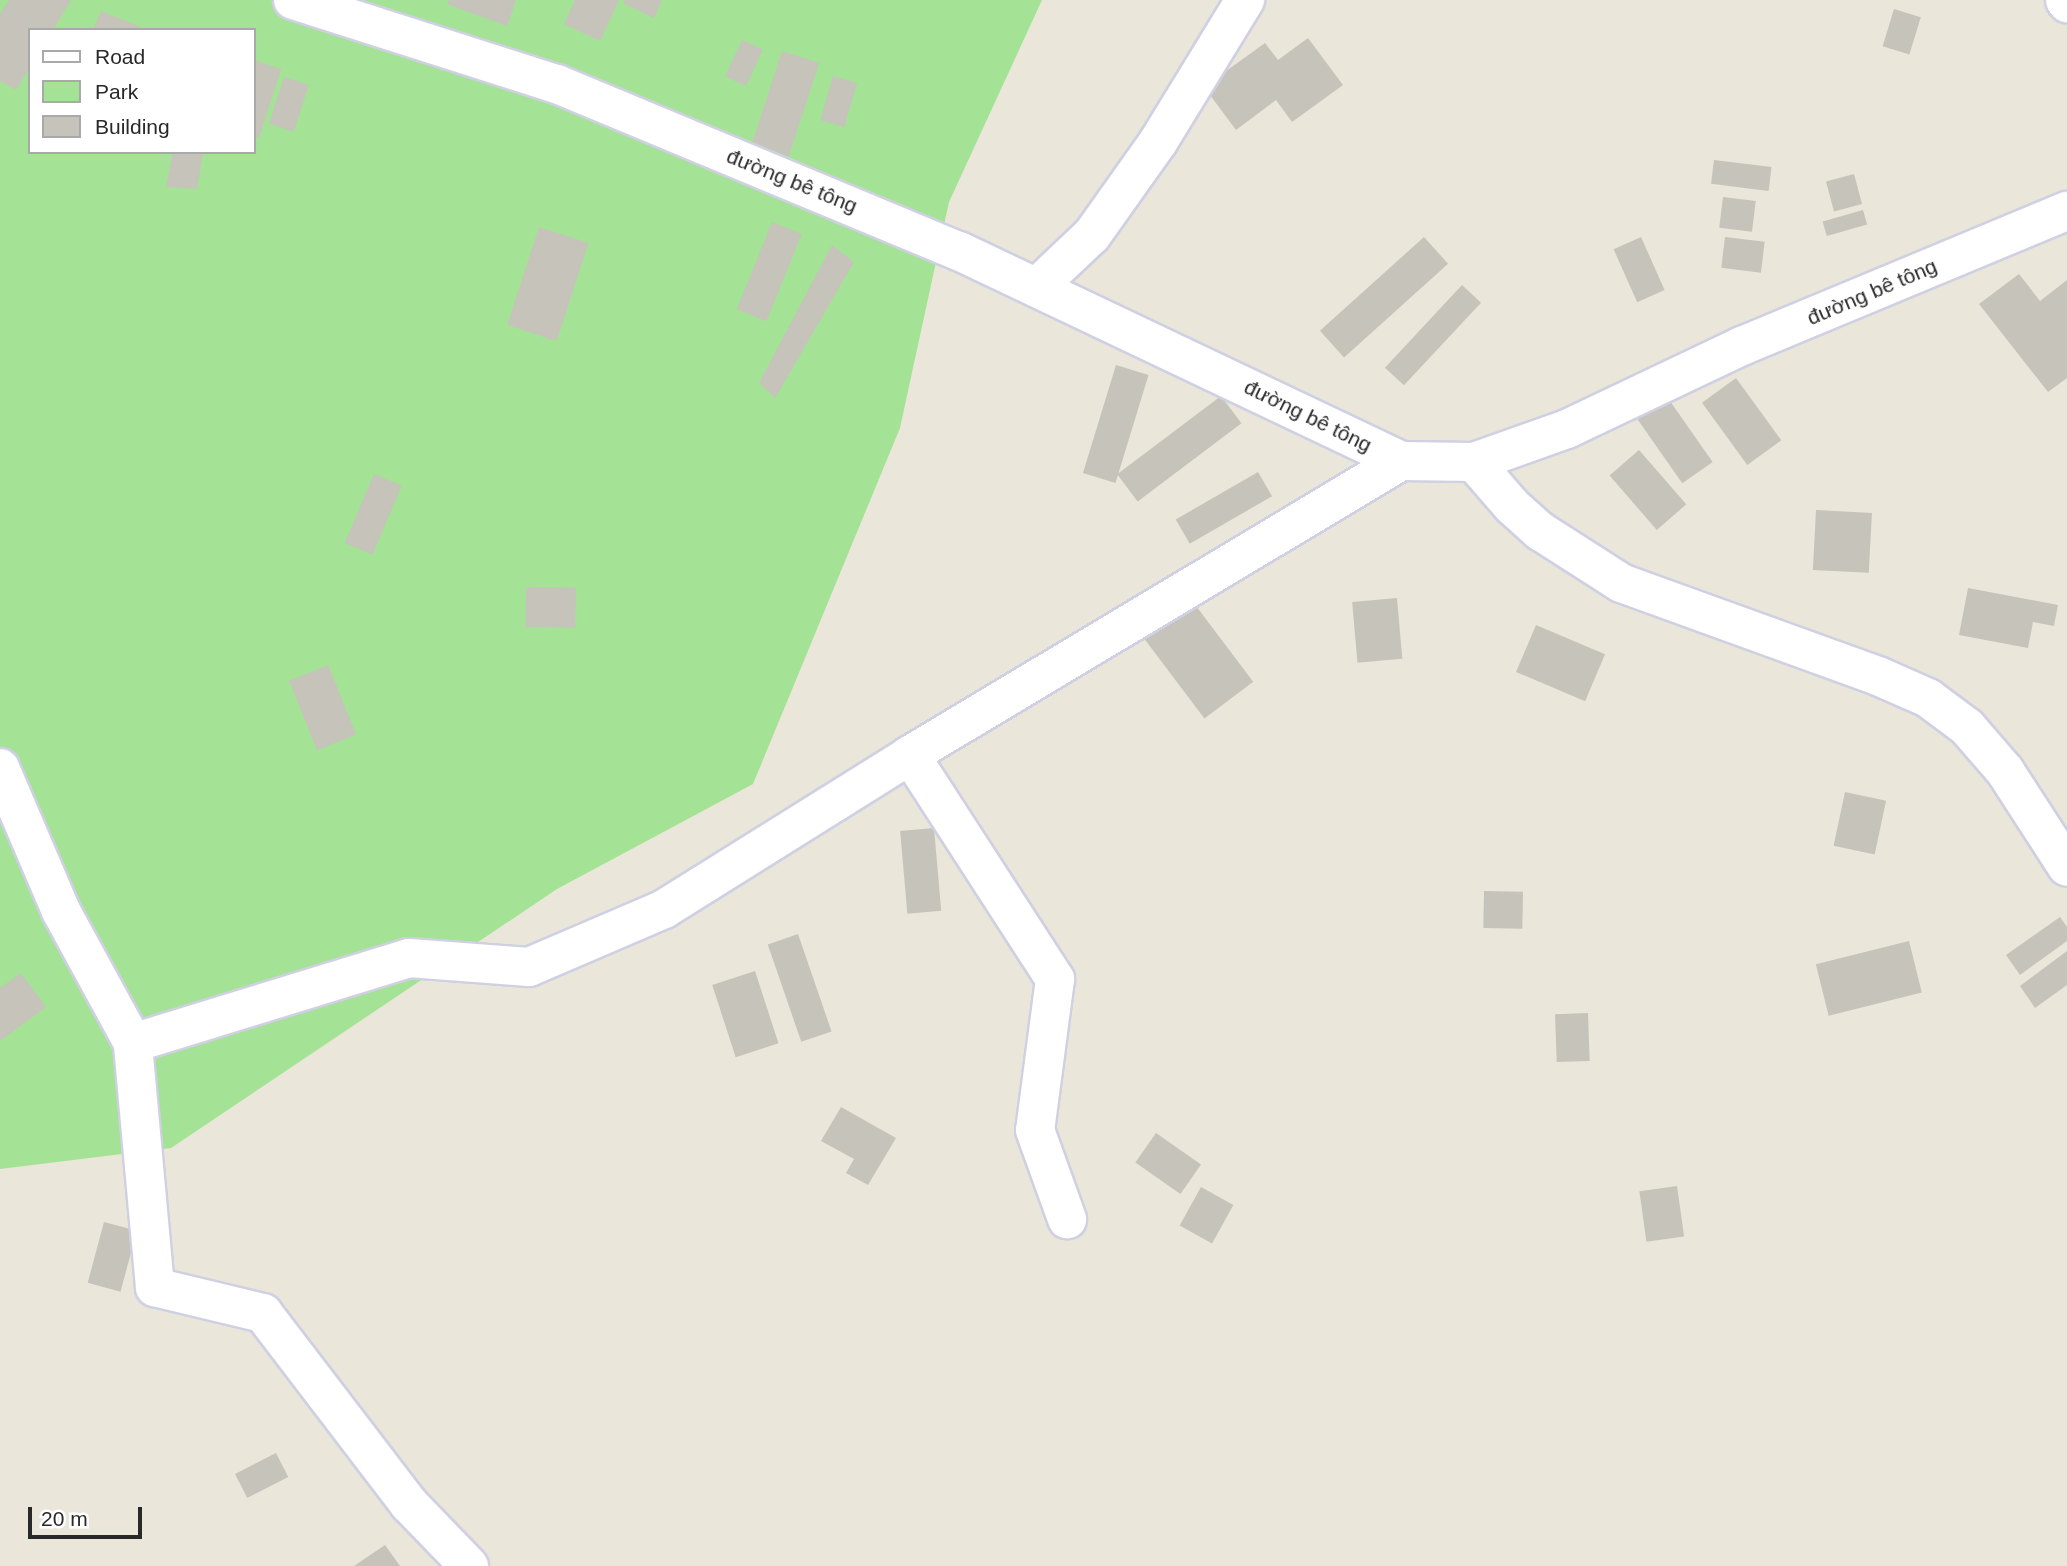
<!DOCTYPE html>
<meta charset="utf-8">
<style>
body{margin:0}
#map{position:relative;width:2067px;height:1566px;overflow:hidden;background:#ebe6da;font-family:Helvetica,sans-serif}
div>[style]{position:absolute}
.green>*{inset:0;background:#a4e296}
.building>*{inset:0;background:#c6c3ba;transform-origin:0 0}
.roads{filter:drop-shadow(2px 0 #cfd0e2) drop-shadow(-2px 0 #cfd0e2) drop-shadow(0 2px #cfd0e2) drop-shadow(0 -2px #cfd0e2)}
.street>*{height:38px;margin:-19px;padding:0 19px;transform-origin:19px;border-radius:19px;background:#fff}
span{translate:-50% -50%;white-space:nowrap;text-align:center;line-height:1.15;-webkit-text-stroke:5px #fff;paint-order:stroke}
.street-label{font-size:21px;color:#292929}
.legend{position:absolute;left:28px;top:28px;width:228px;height:126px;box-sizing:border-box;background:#fff;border:2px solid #a9a9a9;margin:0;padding:9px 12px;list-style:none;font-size:21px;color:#292929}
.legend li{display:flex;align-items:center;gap:14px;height:35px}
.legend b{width:35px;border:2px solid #a9a9a9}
.scale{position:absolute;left:28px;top:1507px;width:114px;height:32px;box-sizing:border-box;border:4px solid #292929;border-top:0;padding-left:9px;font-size:21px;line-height:24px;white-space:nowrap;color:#292929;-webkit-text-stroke:5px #fff;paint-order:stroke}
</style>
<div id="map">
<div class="green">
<i style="clip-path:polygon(evenodd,0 0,1042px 0,949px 202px,900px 428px,753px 784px,557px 889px,171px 1148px,0 1169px,0 0,30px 30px,254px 30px,254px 152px,30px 152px,30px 30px)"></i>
</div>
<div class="building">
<i style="clip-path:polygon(9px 0,71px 0,53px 30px,30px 30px,30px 67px,16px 90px,0 81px,0 14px)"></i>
<i style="clip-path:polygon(449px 0,516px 0,507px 26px,447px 4px)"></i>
<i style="clip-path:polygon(575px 0,619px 0,600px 41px,564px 24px)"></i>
<i style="clip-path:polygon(625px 0,662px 0,654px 18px,623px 3px)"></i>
<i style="left:1894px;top:9px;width:28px;height:39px;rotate:17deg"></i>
<i style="clip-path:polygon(101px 11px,148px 30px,93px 30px)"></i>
<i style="clip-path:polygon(1308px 38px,1343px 85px,1292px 122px,1276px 100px,1236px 130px,1204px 87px,1265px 43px,1278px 60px)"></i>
<i style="left:742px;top:40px;width:23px;height:40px;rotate:25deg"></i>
<i style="left:782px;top:51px;width:39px;height:98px;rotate:18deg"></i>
<i style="clip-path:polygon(254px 60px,281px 69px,259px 138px,254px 136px)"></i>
<i style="left:833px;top:76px;width:25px;height:46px;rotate:16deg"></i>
<i style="left:284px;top:77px;width:26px;height:49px;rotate:18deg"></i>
<i style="clip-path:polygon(173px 152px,203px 152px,197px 189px,166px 187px)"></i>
<i style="left:1714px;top:160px;width:58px;height:24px;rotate:7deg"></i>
<i style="left:1854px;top:174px;width:31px;height:29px;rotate:75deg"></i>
<i style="left:1723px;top:197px;width:33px;height:31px;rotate:7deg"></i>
<i style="left:1863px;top:210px;width:15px;height:42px;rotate:74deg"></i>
<i style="left:772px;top:222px;width:32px;height:94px;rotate:22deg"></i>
<i style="left:539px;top:227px;width:52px;height:103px;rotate:18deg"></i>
<i style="left:1424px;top:237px;width:36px;height:140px;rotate:48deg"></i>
<i style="left:1641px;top:237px;width:58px;height:30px;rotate:66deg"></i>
<i style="left:1725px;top:237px;width:40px;height:31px;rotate:7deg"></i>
<i style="clip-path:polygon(832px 245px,854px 262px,775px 398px,759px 383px)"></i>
<i style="clip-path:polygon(2019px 274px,2040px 301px,2067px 280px,2067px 378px,2048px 392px,1979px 304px)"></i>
<i style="left:1462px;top:285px;width:26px;height:113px;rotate:43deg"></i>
<i style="left:1116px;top:365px;width:34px;height:113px;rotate:17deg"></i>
<i style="left:1736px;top:378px;width:77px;height:42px;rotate:54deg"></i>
<i style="left:1665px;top:394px;width:83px;height:37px;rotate:55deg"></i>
<i style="left:1221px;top:396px;width:34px;height:130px;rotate:53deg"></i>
<i style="left:1639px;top:450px;width:72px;height:39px;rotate:49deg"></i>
<i style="left:1258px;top:472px;width:28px;height:95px;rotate:60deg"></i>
<i style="left:374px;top:474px;width:30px;height:75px;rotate:23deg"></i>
<i style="left:1816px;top:510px;width:56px;height:60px;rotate:3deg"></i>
<i style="left:526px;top:587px;width:50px;height:40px;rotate:1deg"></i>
<i style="clip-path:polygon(1968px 588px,2058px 605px,2054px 626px,2033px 622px,2028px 648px,1959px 635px)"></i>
<i style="left:1397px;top:598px;width:61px;height:45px;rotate:85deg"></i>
<i style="left:1193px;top:602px;width:100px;height:61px;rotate:53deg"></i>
<i style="left:1536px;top:625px;width:75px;height:51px;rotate:23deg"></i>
<i style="left:328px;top:665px;width:75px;height:42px;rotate:68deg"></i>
<i style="left:1845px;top:792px;width:42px;height:55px;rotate:12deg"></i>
<i style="left:934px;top:828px;width:83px;height:34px;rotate:85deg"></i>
<i style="left:1484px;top:891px;width:39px;height:37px;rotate:1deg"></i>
<i style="clip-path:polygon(2060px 917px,2067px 927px,2067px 941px,2020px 975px,2006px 955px)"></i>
<i style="left:798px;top:934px;width:103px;height:32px;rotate:71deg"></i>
<i style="left:1909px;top:941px;width:53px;height:96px;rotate:76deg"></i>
<i style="clip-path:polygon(2067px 951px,2067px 985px,2035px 1008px,2020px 986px)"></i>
<i style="left:755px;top:971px;width:76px;height:45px;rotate:72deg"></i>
<i style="clip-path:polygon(21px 973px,46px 1007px,0 1041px,0 988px)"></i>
<i style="left:1588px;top:1013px;width:48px;height:33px;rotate:88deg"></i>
<i style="clip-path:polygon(841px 1107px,896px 1138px,868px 1185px,846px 1173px,854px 1159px,821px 1141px)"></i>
<i style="left:1156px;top:1133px;width:55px;height:36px;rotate:35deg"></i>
<i style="left:1677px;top:1186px;width:51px;height:38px;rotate:82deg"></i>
<i style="left:1201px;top:1187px;width:37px;height:44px;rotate:29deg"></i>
<i style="left:104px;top:1222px;width:34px;height:63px;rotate:15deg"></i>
<i style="left:276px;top:1453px;width:27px;height:46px;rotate:63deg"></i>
<i style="clip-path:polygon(385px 1545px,400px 1566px,354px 1566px)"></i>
</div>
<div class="roads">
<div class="street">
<i style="left:293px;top:0;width:277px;rotate:17.7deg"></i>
<i style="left:557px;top:84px;width:435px;rotate:22.6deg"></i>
<i style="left:959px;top:251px;width:489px;rotate:25.4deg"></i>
<i style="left:1401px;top:461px;width:73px;rotate:0.8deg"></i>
<i style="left:1474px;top:462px;width:99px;rotate:-19.5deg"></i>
<i style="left:1567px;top:429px;width:194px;rotate:-25.4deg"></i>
<i style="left:1742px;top:346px;width:352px;rotate:-22.6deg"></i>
<i style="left:2065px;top:0;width:4px;rotate:56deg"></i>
<i style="left:1038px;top:286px;width:74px;rotate:-43.4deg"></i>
<i style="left:1092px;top:235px;width:114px;rotate:-54.6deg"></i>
<i style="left:1158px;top:142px;width:167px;rotate:-58.5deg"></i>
<i style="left:1474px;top:462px;width:58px;rotate:49.2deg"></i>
<i style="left:1512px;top:506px;width:38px;rotate:42deg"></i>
<i style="left:1540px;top:531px;width:96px;rotate:32.7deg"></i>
<i style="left:1621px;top:583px;width:273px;rotate:19.9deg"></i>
<i style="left:1878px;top:676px;width:55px;rotate:23.7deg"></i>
<i style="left:1928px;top:698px;width:49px;rotate:36.6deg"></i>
<i style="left:1967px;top:727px;width:58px;rotate:49.2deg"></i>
<i style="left:2005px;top:771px;width:114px;rotate:57.1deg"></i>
<i style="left:910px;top:755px;width:267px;rotate:57.1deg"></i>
<i style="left:1055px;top:979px;width:152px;rotate:97.5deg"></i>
<i style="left:1035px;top:1130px;width:95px;rotate:70.2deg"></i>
<i style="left:0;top:768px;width:155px;rotate:66.9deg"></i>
<i style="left:61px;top:911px;width:150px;rotate:61.4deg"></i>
<i style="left:469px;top:1566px;width:86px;rotate:-134.1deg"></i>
<i style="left:409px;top:1504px;width:240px;rotate:-127.4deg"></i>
<i style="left:263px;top:1313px;width:111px;rotate:-166.5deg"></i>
<i style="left:155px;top:1287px;width:245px;rotate:-95.2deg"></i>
<i style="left:133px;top:1043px;width:289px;rotate:-17.1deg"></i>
<i style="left:409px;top:958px;width:120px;rotate:4.3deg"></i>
<i style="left:529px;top:967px;width:147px;rotate:-23.2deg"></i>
<i style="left:664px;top:909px;width:290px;rotate:-32deg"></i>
<i style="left:910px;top:755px;width:572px;rotate:-30.91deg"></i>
</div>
</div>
<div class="street-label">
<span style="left:792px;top:181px;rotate:22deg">đường bê tông</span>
<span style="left:1872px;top:292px;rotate:-23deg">đường bê tông</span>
<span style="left:1308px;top:416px;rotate:26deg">đường bê tông</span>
</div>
<ul class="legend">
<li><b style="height:9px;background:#fff"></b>Road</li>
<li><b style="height:19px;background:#a4e296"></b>Park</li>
<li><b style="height:19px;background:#c6c3ba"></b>Building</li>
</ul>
<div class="scale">20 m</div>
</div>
